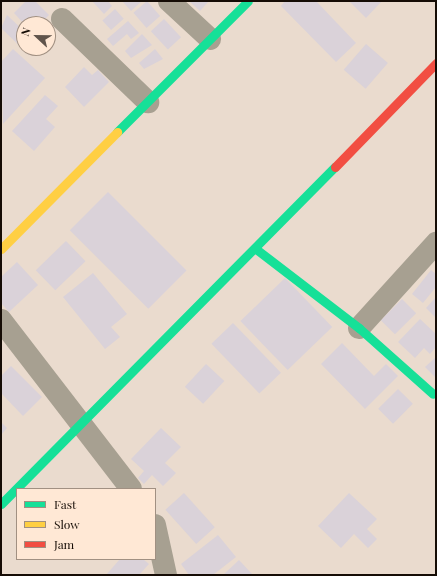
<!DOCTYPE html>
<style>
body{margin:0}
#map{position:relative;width:437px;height:576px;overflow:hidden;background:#eadbce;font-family:"Playfair Display",serif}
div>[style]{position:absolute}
.building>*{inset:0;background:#dad2d9;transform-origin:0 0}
.street>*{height:22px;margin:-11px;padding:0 11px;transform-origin:11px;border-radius:11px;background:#a7a091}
.fast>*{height:9px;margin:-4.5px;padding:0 4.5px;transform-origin:4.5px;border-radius:4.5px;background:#16e098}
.slow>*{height:9px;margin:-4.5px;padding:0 4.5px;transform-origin:4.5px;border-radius:4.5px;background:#ffcf43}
.jam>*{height:9px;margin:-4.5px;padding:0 4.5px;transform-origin:4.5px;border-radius:4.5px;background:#f24e42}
span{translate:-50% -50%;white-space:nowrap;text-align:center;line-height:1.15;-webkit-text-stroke:3px #ffe8d5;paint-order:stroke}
.frame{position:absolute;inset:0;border:2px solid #150c05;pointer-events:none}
.legend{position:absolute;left:16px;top:488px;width:140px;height:72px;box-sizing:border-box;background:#ffe8d5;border:1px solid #a19082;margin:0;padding:5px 7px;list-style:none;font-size:12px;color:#150c05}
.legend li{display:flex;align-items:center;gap:8px;height:20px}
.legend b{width:20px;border:1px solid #a19082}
.north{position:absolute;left:16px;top:16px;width:40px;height:40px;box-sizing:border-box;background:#ffe8d5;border:1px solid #a19082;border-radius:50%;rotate:292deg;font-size:11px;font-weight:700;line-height:16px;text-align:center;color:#150c05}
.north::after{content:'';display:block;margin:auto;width:14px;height:18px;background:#60544b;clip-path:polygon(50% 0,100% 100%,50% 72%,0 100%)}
</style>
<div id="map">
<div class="building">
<i style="clip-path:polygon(26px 1px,35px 1px,49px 15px,40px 24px,24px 24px,14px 13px)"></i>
<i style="clip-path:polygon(92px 1px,108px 1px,112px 6px,104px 14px)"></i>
<i style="clip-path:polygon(122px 1px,142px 1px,131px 11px)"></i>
<i style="left:147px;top:1px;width:20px;height:18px;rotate:49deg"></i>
<i style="clip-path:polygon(189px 1px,209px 1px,200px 11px)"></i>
<i style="clip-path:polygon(285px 1px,316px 1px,356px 43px,336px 62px,281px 6px)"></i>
<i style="clip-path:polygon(349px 1px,382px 1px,366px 18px)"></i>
<i style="left:115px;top:9px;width:13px;height:17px;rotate:48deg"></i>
<i style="clip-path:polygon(7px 15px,24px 31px,24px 48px,35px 48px,29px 55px,1px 28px)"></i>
<i style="left:164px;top:19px;width:25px;height:18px;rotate:47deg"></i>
<i style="clip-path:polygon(128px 21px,139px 33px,131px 39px,127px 34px,113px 46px,107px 39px)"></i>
<i style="clip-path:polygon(142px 34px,152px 45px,131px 58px,125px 51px)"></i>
<i style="left:366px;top:44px;width:29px;height:34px;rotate:41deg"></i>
<i style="clip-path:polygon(13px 49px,45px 78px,3px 124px,1px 62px)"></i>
<i style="clip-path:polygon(155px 49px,163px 59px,144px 69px,139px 63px)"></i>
<i style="clip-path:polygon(84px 67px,92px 75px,98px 70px,109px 82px,84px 107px,65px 87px)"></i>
<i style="clip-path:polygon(45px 95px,58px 106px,46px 119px,55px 127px,34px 151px,12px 131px)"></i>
<i style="left:108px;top:192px;width:111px;height:54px;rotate:45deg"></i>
<i style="left:66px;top:241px;width:28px;height:42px;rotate:46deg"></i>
<i style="clip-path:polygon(17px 262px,38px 285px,9px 312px,1px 303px,1px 277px)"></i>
<i style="clip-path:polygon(431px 270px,436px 274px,436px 287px,423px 303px,412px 294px)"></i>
<i style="clip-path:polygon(93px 273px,127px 314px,111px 327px,120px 337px,105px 349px,63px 297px)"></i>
<i style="left:285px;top:278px;width:68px;height:62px;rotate:46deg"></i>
<i style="clip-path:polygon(436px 297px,436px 318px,426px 308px)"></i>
<i style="left:402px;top:299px;width:20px;height:30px;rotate:45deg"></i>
<i style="clip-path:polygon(420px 319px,436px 334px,436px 347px,430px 354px,424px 348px,415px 358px,398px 342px)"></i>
<i style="left:233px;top:323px;width:69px;height:30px;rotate:46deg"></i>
<i style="clip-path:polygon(342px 343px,374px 376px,386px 364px,398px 376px,365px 409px,321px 364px)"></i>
<i style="clip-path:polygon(436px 357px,436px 378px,425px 367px)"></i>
<i style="left:206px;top:364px;width:25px;height:31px;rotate:43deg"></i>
<i style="clip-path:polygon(11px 366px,42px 397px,23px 416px,1px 393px,1px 376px)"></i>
<i style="left:398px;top:389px;width:21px;height:28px;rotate:45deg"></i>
<i style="clip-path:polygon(1px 422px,7px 428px,1px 435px)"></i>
<i style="clip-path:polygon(161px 428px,181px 447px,165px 463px,176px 473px,163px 486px,152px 475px,144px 484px,138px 478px,144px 471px,131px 459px)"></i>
<i style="left:184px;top:493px;width:46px;height:25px;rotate:48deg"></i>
<i style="clip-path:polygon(349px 493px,377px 519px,367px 529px,377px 539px,368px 548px,354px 534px,341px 548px,318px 526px)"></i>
<i style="clip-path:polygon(218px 535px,236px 557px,213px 575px,189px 575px,181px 564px)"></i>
<i style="clip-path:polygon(120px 559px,143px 559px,149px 564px,139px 575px,106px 575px)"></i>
<i style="clip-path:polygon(239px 560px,253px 575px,223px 575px)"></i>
</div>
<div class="street">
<i style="left:169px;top:1px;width:56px;rotate:42.8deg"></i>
<i style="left:62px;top:19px;width:120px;rotate:44deg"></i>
<i style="left:1px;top:320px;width:213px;rotate:52.4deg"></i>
<i style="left:359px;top:328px;width:115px;rotate:-47.8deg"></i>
<i style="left:155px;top:525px;width:51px;rotate:77.6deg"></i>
</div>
<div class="fast">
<i style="left:117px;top:132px;width:185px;rotate:-45deg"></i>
<i style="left:256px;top:249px;width:130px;rotate:37.5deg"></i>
<i style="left:359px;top:328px;width:99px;rotate:41.7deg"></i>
<i style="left:1px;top:504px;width:474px;rotate:-45.3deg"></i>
</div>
<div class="slow">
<i style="left:1px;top:249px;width:165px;rotate:-45.2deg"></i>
</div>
<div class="jam">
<i style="left:335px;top:167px;width:145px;rotate:-45.8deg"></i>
</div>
<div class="frame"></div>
<ul class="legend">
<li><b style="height:5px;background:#16e098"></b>Fast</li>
<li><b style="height:5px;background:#ffcf43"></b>Slow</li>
<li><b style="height:5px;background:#f24e42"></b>Jam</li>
</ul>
<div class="north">N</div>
</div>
